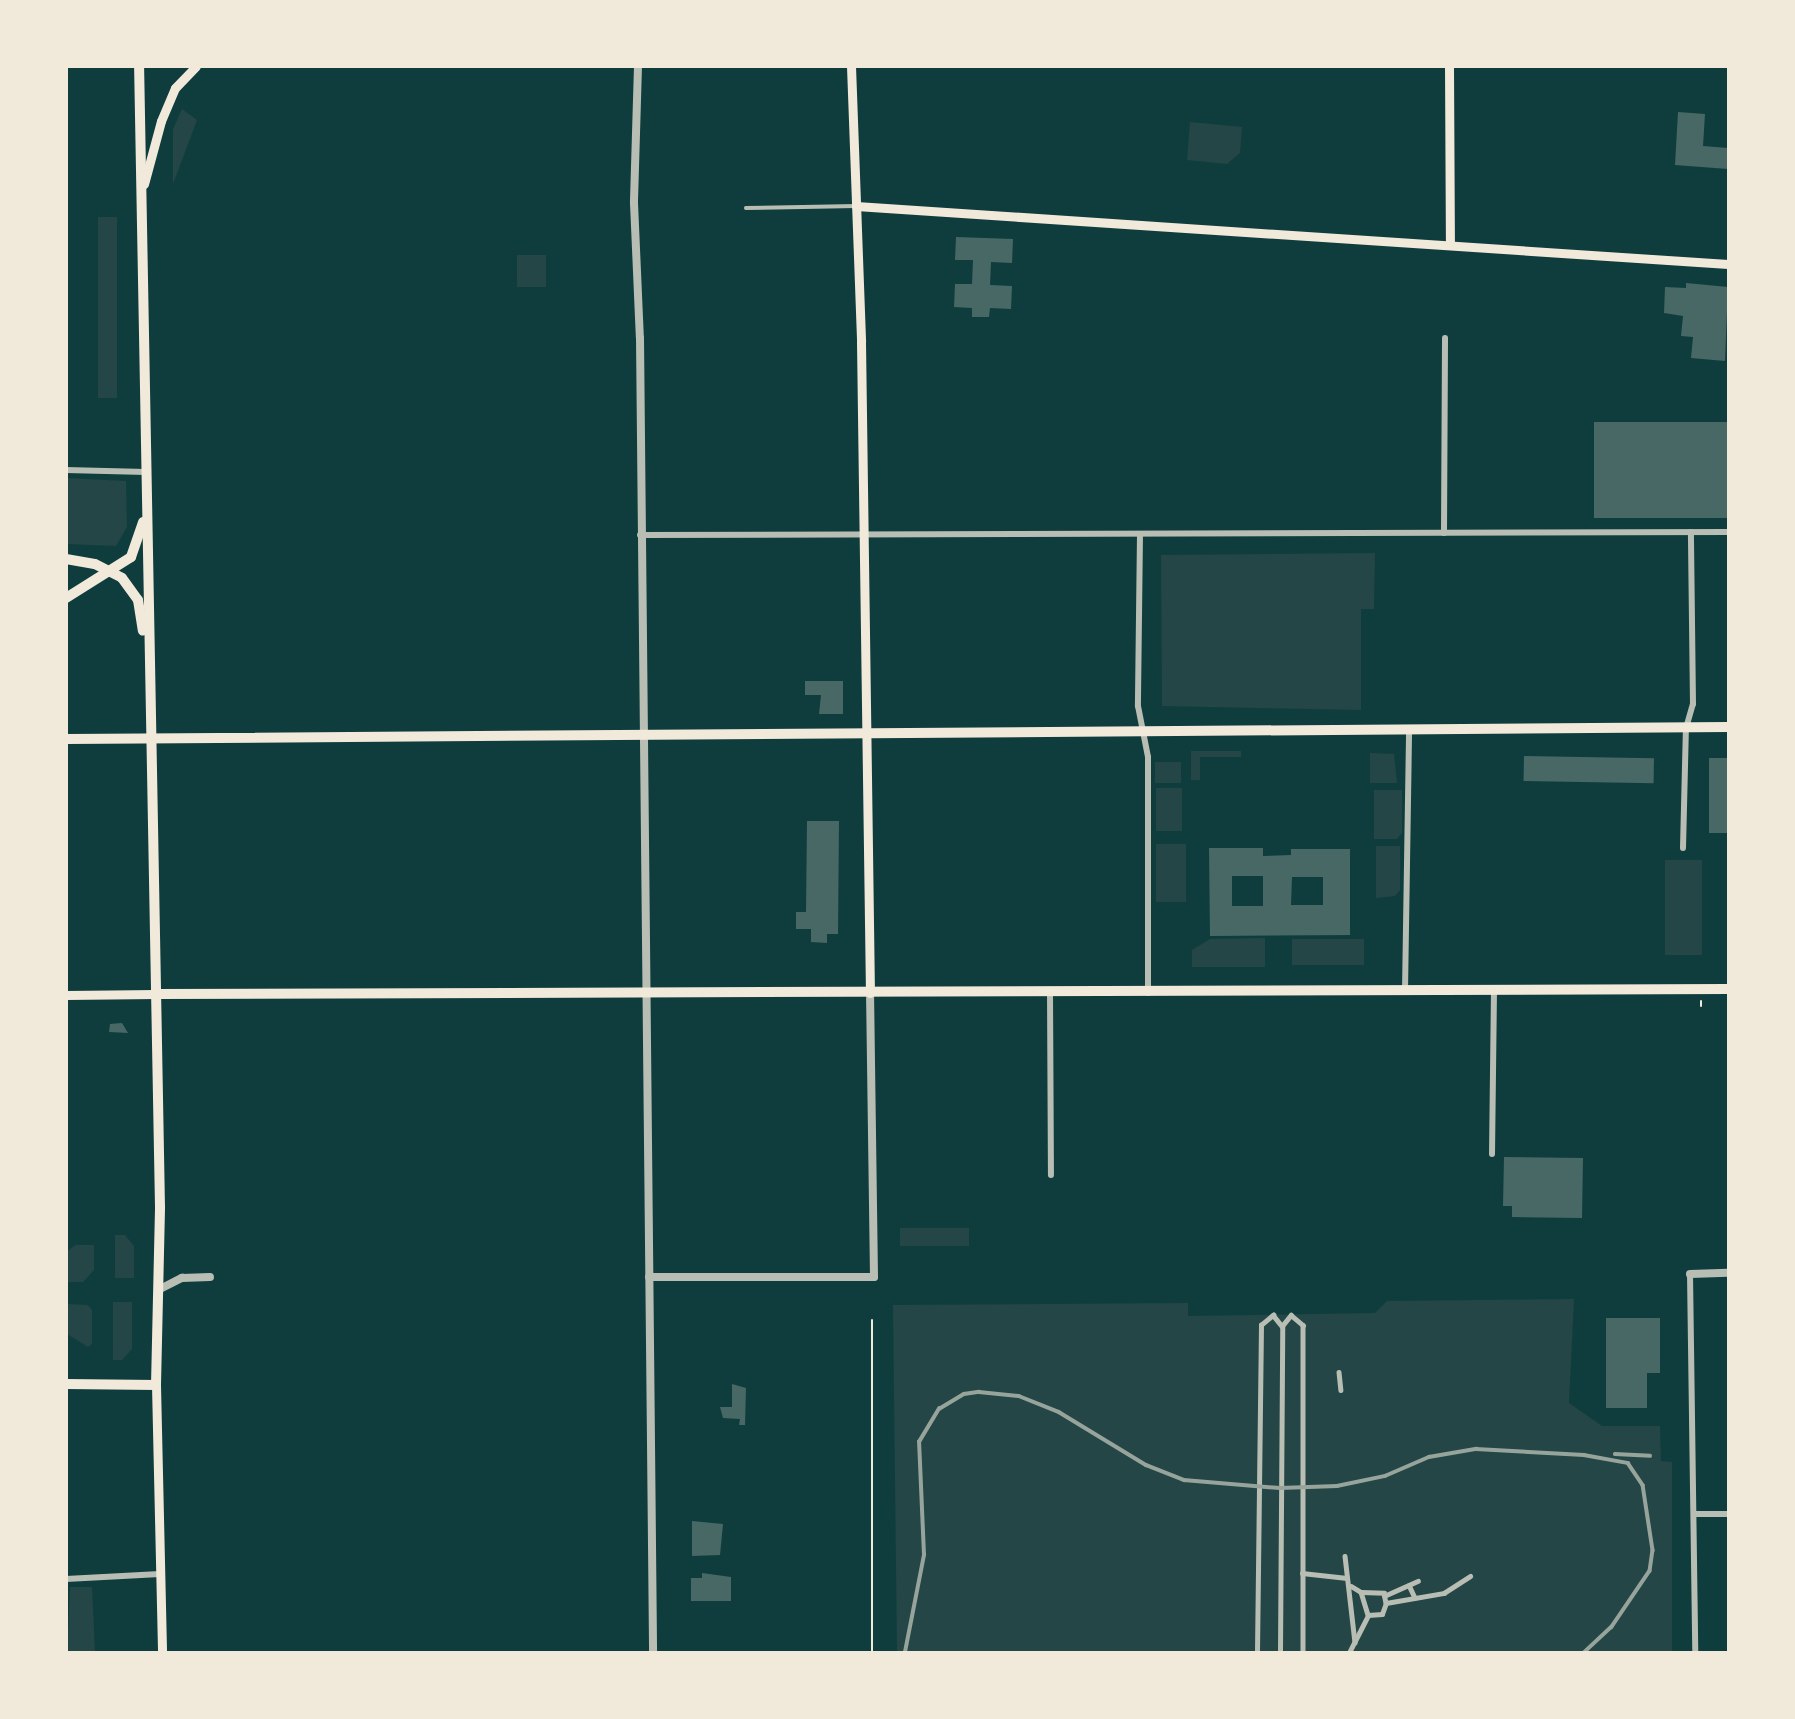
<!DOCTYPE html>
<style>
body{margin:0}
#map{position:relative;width:1795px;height:1719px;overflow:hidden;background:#0f3d3e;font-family:"PT Sans",sans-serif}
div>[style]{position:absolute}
.green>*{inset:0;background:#244646;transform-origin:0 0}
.building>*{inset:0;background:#486865;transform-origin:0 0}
.path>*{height:2px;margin:-1px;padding:0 1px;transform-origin:1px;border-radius:1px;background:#f1e9da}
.service>*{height:3.5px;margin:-1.75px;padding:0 1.75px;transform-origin:1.75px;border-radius:1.75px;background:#b8beb3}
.pedestrian>*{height:4.5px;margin:-2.25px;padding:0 2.25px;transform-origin:2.25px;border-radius:2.25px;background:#b8beb3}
.minor>*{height:6px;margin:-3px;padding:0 3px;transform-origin:3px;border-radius:3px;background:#b8beb3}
.tertiary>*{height:8px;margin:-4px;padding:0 4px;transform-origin:4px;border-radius:4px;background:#b8beb3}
.secondary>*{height:9px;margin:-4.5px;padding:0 4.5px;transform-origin:4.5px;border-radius:4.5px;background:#f1e9da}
.primary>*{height:10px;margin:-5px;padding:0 5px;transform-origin:5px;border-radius:5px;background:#f1e9da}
.rail>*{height:3.5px;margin:-1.75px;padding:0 1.75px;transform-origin:1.75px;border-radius:1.75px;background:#97a49c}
span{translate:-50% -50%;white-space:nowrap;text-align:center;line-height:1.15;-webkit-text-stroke:7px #f1e9da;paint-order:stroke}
.frame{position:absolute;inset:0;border:68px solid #f1e9da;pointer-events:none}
</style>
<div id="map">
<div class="green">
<i style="clip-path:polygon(182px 109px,197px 120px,173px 184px,173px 129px)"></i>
<i style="clip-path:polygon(1190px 122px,1242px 127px,1240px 153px,1227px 164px,1187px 160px)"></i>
<i style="left:98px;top:217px;width:19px;height:181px"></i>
<i style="left:517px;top:255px;width:29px;height:32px"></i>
<i style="clip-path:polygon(66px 478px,126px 481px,127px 527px,116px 546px,67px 544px)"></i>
<i style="clip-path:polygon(1375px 553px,1374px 609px,1361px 609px,1361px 710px,1162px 706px,1161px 555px)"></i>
<i style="clip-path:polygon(1191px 751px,1241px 751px,1241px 757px,1200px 757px,1200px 780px,1191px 780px)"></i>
<i style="clip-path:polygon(1370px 753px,1394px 754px,1397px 783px,1370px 783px)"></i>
<i style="left:1155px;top:762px;width:26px;height:21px"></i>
<i style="left:1156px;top:788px;width:26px;height:43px"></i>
<i style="clip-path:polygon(1374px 790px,1402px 790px,1402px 833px,1397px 839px,1374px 839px)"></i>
<i style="left:1156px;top:844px;width:30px;height:58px"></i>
<i style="clip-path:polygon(1376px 846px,1400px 846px,1400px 890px,1395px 896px,1376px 898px)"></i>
<i style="left:1665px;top:860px;width:37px;height:95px"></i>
<i style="clip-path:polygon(1265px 938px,1265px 967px,1192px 967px,1192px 950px,1210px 939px)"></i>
<i style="left:1292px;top:939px;width:72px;height:26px"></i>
<i style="left:900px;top:1228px;width:69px;height:18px"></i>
<i style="clip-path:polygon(115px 1235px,125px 1235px,134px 1246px,134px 1278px,115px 1278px)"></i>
<i style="clip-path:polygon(76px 1245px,94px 1245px,94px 1270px,83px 1282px,67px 1282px,67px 1251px)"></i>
<i style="clip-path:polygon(1574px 1299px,1569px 1403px,1602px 1426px,1660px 1426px,1661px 1461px,1672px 1462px,1672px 1652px,897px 1652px,893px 1305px,1188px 1303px,1188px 1316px,1375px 1313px,1387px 1301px)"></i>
<i style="clip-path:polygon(113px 1302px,132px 1302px,132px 1349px,122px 1360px,113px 1360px)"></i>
<i style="clip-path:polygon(67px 1304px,88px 1305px,92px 1310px,92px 1344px,88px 1347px,67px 1334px)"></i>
<i style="clip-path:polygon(70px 1587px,92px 1587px,95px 1652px,67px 1652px)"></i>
</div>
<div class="building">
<i style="clip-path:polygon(1678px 112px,1705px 114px,1703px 146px,1728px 148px,1728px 169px,1675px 165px)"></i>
<i style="clip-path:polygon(956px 237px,1013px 239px,1012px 263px,991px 262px,990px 285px,1012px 286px,1011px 309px,990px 308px,989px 317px,972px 317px,972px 308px,954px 307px,955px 284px,972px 284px,973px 260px,955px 260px)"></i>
<i style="clip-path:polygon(1686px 283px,1728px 287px,1725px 361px,1691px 358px,1693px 337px,1681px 336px,1683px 316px,1664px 313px,1665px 287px,1686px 288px)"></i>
<i style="left:1728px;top:422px;width:96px;height:134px;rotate:90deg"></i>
<i style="clip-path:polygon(805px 681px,843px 681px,843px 714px,819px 714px,821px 695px,805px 695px)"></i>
<i style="left:1524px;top:756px;width:130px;height:25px;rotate:1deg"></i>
<i style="left:1709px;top:758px;width:19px;height:75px"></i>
<i style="clip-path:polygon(807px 821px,839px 821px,838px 934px,827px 934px,827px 943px,811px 942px,811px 929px,796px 929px,796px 912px,806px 912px)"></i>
<i style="clip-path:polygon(evenodd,1209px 848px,1263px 848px,1263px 856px,1291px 855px,1291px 849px,1350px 849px,1350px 935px,1210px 936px,1209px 848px,1232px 876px,1263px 876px,1263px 906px,1232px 906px,1232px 876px,1209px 848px,1292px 877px,1323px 877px,1323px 905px,1291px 905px,1292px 877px)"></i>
<i style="clip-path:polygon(122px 1023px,128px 1033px,109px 1032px,110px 1024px)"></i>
<i style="clip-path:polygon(1504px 1157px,1583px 1158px,1582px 1218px,1512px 1217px,1512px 1206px,1503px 1206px)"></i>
<i style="clip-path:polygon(1606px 1318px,1660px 1318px,1660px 1373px,1647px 1373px,1647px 1408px,1606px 1408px)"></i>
<i style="clip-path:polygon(732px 1384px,746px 1388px,745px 1425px,739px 1425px,740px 1419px,723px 1418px,720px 1407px,732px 1407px)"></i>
<i style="clip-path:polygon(692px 1521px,723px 1524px,720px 1555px,692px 1556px)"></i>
<i style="clip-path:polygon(702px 1573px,731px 1577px,731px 1601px,691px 1601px,691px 1578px,702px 1578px)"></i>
</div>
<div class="path">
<i style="left:1701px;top:1006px;width:5px;rotate:-90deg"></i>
<i style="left:872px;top:1320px;width:332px;rotate:90deg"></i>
</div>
<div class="service">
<i style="left:746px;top:208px;width:110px;rotate:-1deg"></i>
</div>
<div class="pedestrian">
<i style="left:1339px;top:1372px;width:18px;rotate:84deg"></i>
<i style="left:1345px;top:1556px;width:87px;rotate:83.4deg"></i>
<i style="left:1355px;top:1642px;width:11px;rotate:117deg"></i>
<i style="left:1302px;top:1573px;width:45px;rotate:6.3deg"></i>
<i style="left:1409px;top:1585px;width:14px;rotate:65deg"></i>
<i style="left:1351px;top:1586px;width:12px;rotate:31deg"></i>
<i style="left:1361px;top:1592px;width:24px;rotate:73deg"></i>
<i style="left:1368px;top:1615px;width:14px;rotate:-4deg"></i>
<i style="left:1382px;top:1614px;width:12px;rotate:-70deg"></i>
<i style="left:1386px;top:1603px;width:59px;rotate:-9.8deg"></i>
<i style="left:1444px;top:1593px;width:31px;rotate:-33deg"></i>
<i style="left:1361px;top:1592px;width:23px;rotate:2deg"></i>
<i style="left:1384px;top:1593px;width:10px;rotate:79deg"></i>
<i style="left:1384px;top:1596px;width:37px;rotate:-24deg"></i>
<i style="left:1355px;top:1641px;width:29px;rotate:-63deg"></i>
<i style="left:1257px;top:1652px;width:327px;rotate:-89.3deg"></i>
<i style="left:1261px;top:1325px;width:16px;rotate:-40deg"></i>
<i style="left:1273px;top:1315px;width:14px;rotate:51deg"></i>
<i style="left:1282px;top:1326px;width:14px;rotate:-51deg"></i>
<i style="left:1291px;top:1315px;width:16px;rotate:40deg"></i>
<i style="left:1303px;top:1325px;width:327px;rotate:90deg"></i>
<i style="left:1280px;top:1652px;width:326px;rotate:-89.6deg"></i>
</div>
<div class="minor">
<i style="left:66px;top:470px;width:80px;rotate:1.4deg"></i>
<i style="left:1444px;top:533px;width:195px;rotate:-89.7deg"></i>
<i style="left:1140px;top:534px;width:172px;rotate:90.7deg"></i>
<i style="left:1138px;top:706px;width:52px;rotate:78.9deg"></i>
<i style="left:1148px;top:757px;width:236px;rotate:90deg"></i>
<i style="left:640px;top:535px;width:1088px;rotate:-0.16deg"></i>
<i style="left:1683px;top:848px;width:120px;rotate:-88.6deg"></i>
<i style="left:1686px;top:728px;width:25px;rotate:-74deg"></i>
<i style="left:1693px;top:704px;width:172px;rotate:-90.7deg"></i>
<i style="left:1405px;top:991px;width:261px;rotate:-89.1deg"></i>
<i style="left:1050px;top:993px;width:182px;rotate:89.7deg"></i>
<i style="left:1492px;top:1154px;width:163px;rotate:-89.3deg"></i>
<i style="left:1690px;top:1274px;width:378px;rotate:89.2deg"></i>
<i style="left:1694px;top:1514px;width:34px"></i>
<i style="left:66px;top:1579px;width:94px;rotate:-3deg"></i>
</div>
<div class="tertiary">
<i style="left:638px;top:66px;width:137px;rotate:91.7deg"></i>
<i style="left:634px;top:203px;width:135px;rotate:87.5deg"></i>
<i style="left:640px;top:338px;width:1314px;rotate:89.43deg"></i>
<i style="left:1690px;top:1274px;width:38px;rotate:-2deg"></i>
<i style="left:649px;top:1277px;width:225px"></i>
<i style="left:874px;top:1277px;width:284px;rotate:-90.8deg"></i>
<i style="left:160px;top:1289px;width:25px;rotate:-27deg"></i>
<i style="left:182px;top:1278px;width:28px;rotate:-2deg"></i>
</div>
<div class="secondary">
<i style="left:851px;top:66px;width:276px;rotate:87.9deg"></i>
<i style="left:861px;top:342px;width:651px;rotate:89.21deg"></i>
<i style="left:1449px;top:66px;width:179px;rotate:89.7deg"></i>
<i style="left:144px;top:184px;width:65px;rotate:-74.9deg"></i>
<i style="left:161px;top:121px;width:36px;rotate:-67deg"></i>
<i style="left:175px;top:88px;width:30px;rotate:-46deg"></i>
<i style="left:856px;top:206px;width:874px;rotate:3.81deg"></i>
<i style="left:66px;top:995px;width:90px;rotate:-0.6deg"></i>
<i style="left:156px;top:1385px;width:267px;rotate:88.7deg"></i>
</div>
<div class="primary">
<i style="left:66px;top:559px;width:29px;rotate:10deg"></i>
<i style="left:95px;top:564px;width:30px;rotate:27deg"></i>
<i style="left:122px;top:578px;width:27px;rotate:54deg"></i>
<i style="left:138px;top:600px;width:31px;rotate:81deg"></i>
<i style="left:66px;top:598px;width:77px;rotate:-32.2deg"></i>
<i style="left:131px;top:557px;width:37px;rotate:-71deg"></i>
<i style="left:66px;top:739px;width:1662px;rotate:-0.41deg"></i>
<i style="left:156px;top:994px;width:1572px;rotate:-0.18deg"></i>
<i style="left:66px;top:1384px;width:90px;rotate:0.6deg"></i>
<i style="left:156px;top:1385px;width:178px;rotate:-88.7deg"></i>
<i style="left:160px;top:1207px;width:1141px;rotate:-91.05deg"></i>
</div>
<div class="rail">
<i style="left:1615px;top:1454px;width:35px;rotate:3deg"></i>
<i style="left:905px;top:1652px;width:99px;rotate:-78.9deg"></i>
<i style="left:924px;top:1555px;width:113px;rotate:-92.5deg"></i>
<i style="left:919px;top:1442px;width:39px;rotate:-59deg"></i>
<i style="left:939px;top:1409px;width:29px;rotate:-31deg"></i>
<i style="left:964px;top:1394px;width:15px;rotate:-8deg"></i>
<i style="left:979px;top:1392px;width:40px;rotate:5.7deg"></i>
<i style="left:1019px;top:1396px;width:43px;rotate:21.8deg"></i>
<i style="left:1059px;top:1412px;width:102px;rotate:31.3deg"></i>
<i style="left:1146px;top:1465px;width:41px;rotate:21.5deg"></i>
<i style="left:1184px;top:1480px;width:96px;rotate:4.8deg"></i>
<i style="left:1280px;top:1488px;width:57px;rotate:-2deg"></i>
<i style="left:1337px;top:1486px;width:49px;rotate:-11.8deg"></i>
<i style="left:1385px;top:1476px;width:48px;rotate:-23.4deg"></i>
<i style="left:1429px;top:1457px;width:48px;rotate:-9.7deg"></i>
<i style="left:1476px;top:1449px;width:108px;rotate:3.2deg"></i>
<i style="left:1584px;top:1455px;width:45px;rotate:10.3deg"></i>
<i style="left:1628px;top:1463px;width:27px;rotate:56deg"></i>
<i style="left:1643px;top:1485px;width:66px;rotate:81.3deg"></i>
<i style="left:1653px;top:1550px;width:21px;rotate:98deg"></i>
<i style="left:1650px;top:1571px;width:68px;rotate:124.2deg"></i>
<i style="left:1612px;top:1627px;width:37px;rotate:137deg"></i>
</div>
<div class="frame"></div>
</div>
